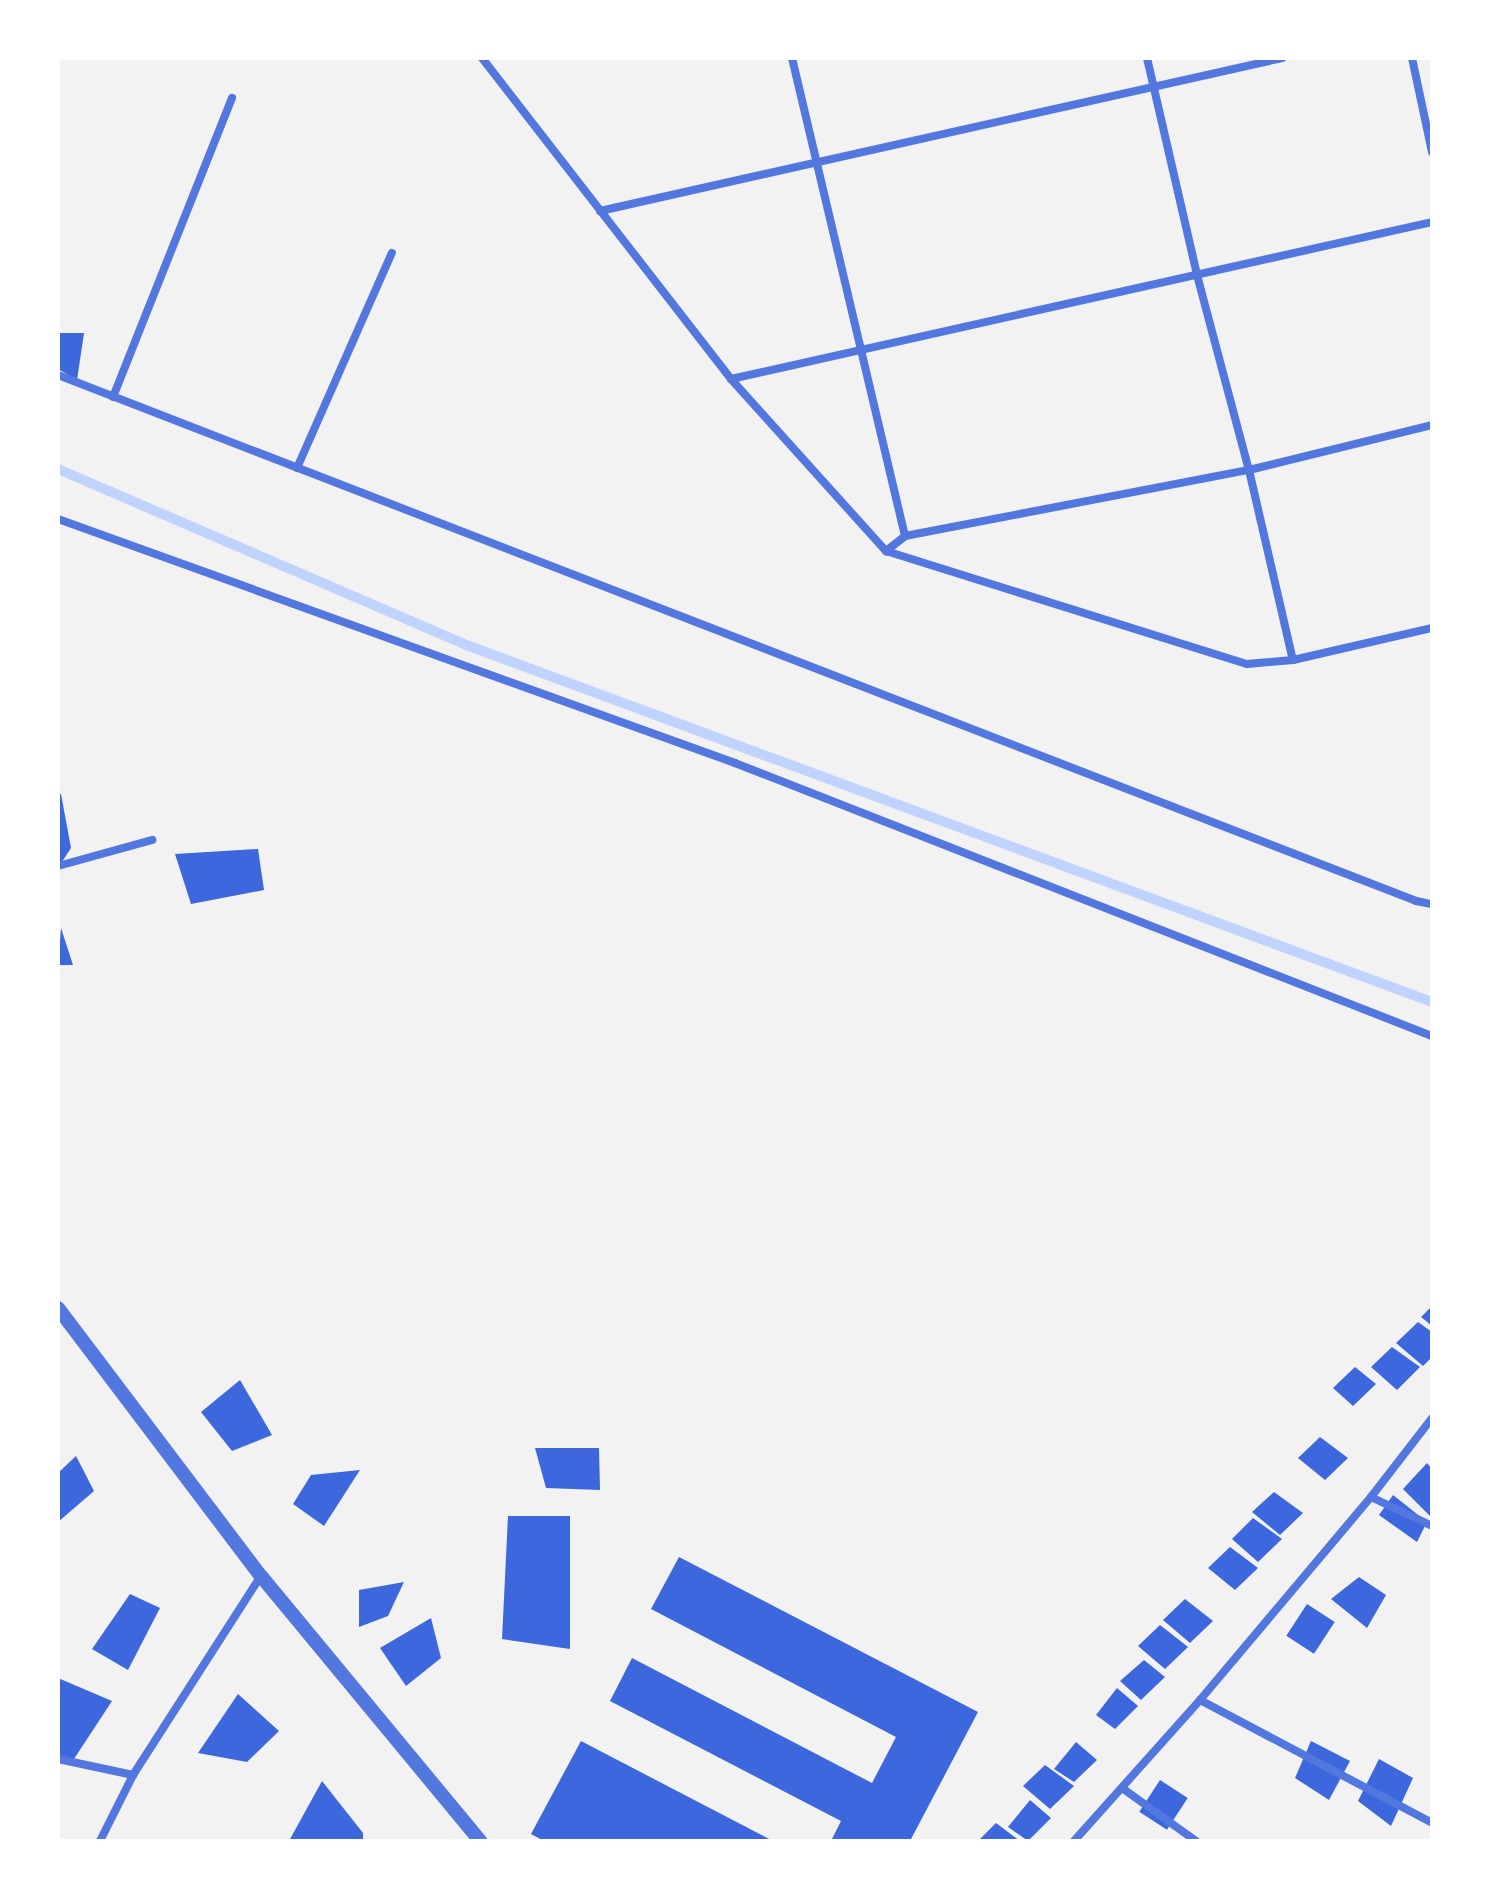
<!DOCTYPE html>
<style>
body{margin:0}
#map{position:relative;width:1490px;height:1899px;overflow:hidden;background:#f2f2f2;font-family:"Fira Sans",sans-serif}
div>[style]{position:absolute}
.stream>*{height:10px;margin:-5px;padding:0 5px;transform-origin:5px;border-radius:5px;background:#bfd3fe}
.building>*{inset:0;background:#3d67dc;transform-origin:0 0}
.minor>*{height:8px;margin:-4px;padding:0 4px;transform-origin:4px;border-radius:4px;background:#5277de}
.tertiary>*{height:14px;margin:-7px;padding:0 7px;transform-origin:7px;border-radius:7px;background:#5277de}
span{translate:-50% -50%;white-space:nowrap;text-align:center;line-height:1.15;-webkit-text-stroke:7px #fff;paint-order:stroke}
.frame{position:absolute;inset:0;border:60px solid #fff;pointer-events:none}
</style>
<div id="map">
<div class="stream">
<i style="left:58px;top:469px;width:447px;rotate:23.3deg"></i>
<i style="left:469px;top:646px;width:1027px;rotate:20.29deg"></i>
</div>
<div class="building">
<i style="clip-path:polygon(58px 333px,84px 333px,77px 380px,58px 369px)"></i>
<i style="clip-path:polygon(61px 794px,71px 848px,58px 868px,58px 795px)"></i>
<i style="clip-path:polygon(258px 849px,264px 890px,191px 904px,175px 854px)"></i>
<i style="clip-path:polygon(61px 928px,73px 965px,58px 965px)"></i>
<i style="clip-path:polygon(1432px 1306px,1432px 1326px,1421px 1317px)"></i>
<i style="clip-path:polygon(1418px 1322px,1432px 1332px,1432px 1357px,1423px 1366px,1396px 1343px)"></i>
<i style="clip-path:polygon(1392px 1347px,1420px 1367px,1397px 1390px,1371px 1367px)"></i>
<i style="clip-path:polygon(1355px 1367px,1376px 1384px,1353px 1406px,1333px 1388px)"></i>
<i style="clip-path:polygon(240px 1380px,272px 1435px,232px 1451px,201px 1412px)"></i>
<i style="clip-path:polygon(1320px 1437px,1348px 1458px,1325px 1480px,1298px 1458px)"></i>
<i style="clip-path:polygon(535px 1448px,599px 1448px,600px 1490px,546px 1488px)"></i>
<i style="clip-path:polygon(76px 1456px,94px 1491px,58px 1522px,58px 1473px)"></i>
<i style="clip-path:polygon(1427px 1463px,1432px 1469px,1432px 1518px,1403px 1489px)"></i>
<i style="clip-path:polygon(360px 1470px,324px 1526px,293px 1504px,311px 1475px)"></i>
<i style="clip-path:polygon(1274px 1492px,1303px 1513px,1280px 1535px,1252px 1512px)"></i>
<i style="clip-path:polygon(1393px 1495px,1427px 1522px,1417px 1542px,1379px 1515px)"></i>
<i style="clip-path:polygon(508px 1516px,570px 1516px,570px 1649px,502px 1639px)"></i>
<i style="clip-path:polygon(1253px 1518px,1282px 1539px,1258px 1562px,1232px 1539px)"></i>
<i style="clip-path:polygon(1230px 1547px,1258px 1568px,1235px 1590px,1208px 1568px)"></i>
<i style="clip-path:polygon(679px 1557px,978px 1712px,910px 1841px,831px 1841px,841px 1821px,610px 1701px,632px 1658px,872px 1783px,896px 1737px,651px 1609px)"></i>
<i style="clip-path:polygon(1359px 1577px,1386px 1595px,1367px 1628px,1331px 1599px)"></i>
<i style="clip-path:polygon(404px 1582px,388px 1616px,359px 1627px,359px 1590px)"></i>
<i style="clip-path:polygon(130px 1594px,160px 1608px,128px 1670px,92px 1649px)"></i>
<i style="clip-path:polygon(1185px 1599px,1213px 1621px,1190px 1643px,1163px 1620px)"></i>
<i style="left:1307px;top:1604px;width:33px;height:38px;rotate:33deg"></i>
<i style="clip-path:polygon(431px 1618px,441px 1658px,406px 1686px,380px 1648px)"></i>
<i style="clip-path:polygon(1160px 1625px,1188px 1647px,1165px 1669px,1138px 1646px)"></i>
<i style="clip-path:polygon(1144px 1660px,1165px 1677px,1141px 1700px,1120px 1681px)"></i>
<i style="clip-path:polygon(58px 1678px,112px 1701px,70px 1765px,58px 1762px)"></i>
<i style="clip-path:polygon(1117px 1688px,1138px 1706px,1115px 1729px,1096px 1715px)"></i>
<i style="clip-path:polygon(238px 1694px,279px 1731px,247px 1762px,198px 1753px)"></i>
<i style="clip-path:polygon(581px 1741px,773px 1841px,544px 1841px,531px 1834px)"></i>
<i style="clip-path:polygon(1311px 1741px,1350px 1761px,1329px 1800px,1295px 1778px)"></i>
<i style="clip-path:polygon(1076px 1742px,1097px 1760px,1074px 1782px,1054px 1769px)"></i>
<i style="clip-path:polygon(1379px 1759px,1413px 1778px,1391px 1826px,1358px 1801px)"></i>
<i style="clip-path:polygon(1045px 1765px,1074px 1786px,1050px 1809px,1023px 1786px)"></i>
<i style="left:1160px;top:1780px;width:33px;height:38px;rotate:33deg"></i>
<i style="clip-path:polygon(322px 1781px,363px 1833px,363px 1841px,289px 1841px)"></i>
<i style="clip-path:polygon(1030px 1800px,1051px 1818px,1028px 1841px,1008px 1827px)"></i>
<i style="clip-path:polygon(996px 1823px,1020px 1841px,978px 1841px)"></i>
</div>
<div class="minor">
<i style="left:482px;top:58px;width:406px;rotate:52.2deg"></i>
<i style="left:731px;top:379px;width:232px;rotate:48deg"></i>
<i style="left:886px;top:551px;width:378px;rotate:17.4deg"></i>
<i style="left:1247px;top:664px;width:46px;rotate:-5deg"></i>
<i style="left:1293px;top:660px;width:143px;rotate:-13deg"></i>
<i style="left:792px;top:58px;width:491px;rotate:76.7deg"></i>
<i style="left:1147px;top:58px;width:223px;rotate:77deg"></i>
<i style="left:1197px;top:275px;width:202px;rotate:75.1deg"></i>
<i style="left:1249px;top:470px;width:195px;rotate:77deg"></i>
<i style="left:1412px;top:58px;width:96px;rotate:78deg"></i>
<i style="left:600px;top:211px;width:699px;rotate:-12.64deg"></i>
<i style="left:58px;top:375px;width:1456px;rotate:21.17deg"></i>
<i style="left:1416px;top:901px;width:16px;rotate:11deg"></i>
<i style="left:731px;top:379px;width:718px;rotate:-12.62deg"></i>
<i style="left:113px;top:397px;width:322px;rotate:-68.3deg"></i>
<i style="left:297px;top:468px;width:235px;rotate:-66.2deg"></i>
<i style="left:58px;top:519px;width:720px;rotate:19.82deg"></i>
<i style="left:735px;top:763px;width:749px;rotate:21.39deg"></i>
<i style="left:886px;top:551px;width:24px;rotate:-38deg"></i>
<i style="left:905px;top:536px;width:350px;rotate:-10.9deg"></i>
<i style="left:1249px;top:470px;width:188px;rotate:-13.8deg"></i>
<i style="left:58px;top:866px;width:98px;rotate:-15.5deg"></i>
<i style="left:1371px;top:1497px;width:68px;rotate:25.4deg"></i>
<i style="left:1200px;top:1700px;width:263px;rotate:27.9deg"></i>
<i style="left:58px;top:1759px;width:77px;rotate:12deg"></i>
<i style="left:1122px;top:1788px;width:91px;rotate:35.6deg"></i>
<i style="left:100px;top:1841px;width:74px;rotate:-63.4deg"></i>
<i style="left:133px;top:1775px;width:237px;rotate:-57.3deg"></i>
<i style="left:1074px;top:1841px;width:189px;rotate:-48.2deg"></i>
<i style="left:1200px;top:1700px;width:265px;rotate:-49.9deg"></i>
<i style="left:1371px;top:1497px;width:100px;rotate:-52.3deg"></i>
</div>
<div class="tertiary">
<i style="left:58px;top:1308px;width:336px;rotate:52.9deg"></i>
<i style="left:261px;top:1576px;width:344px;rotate:50.4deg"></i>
</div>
<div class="frame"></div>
</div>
